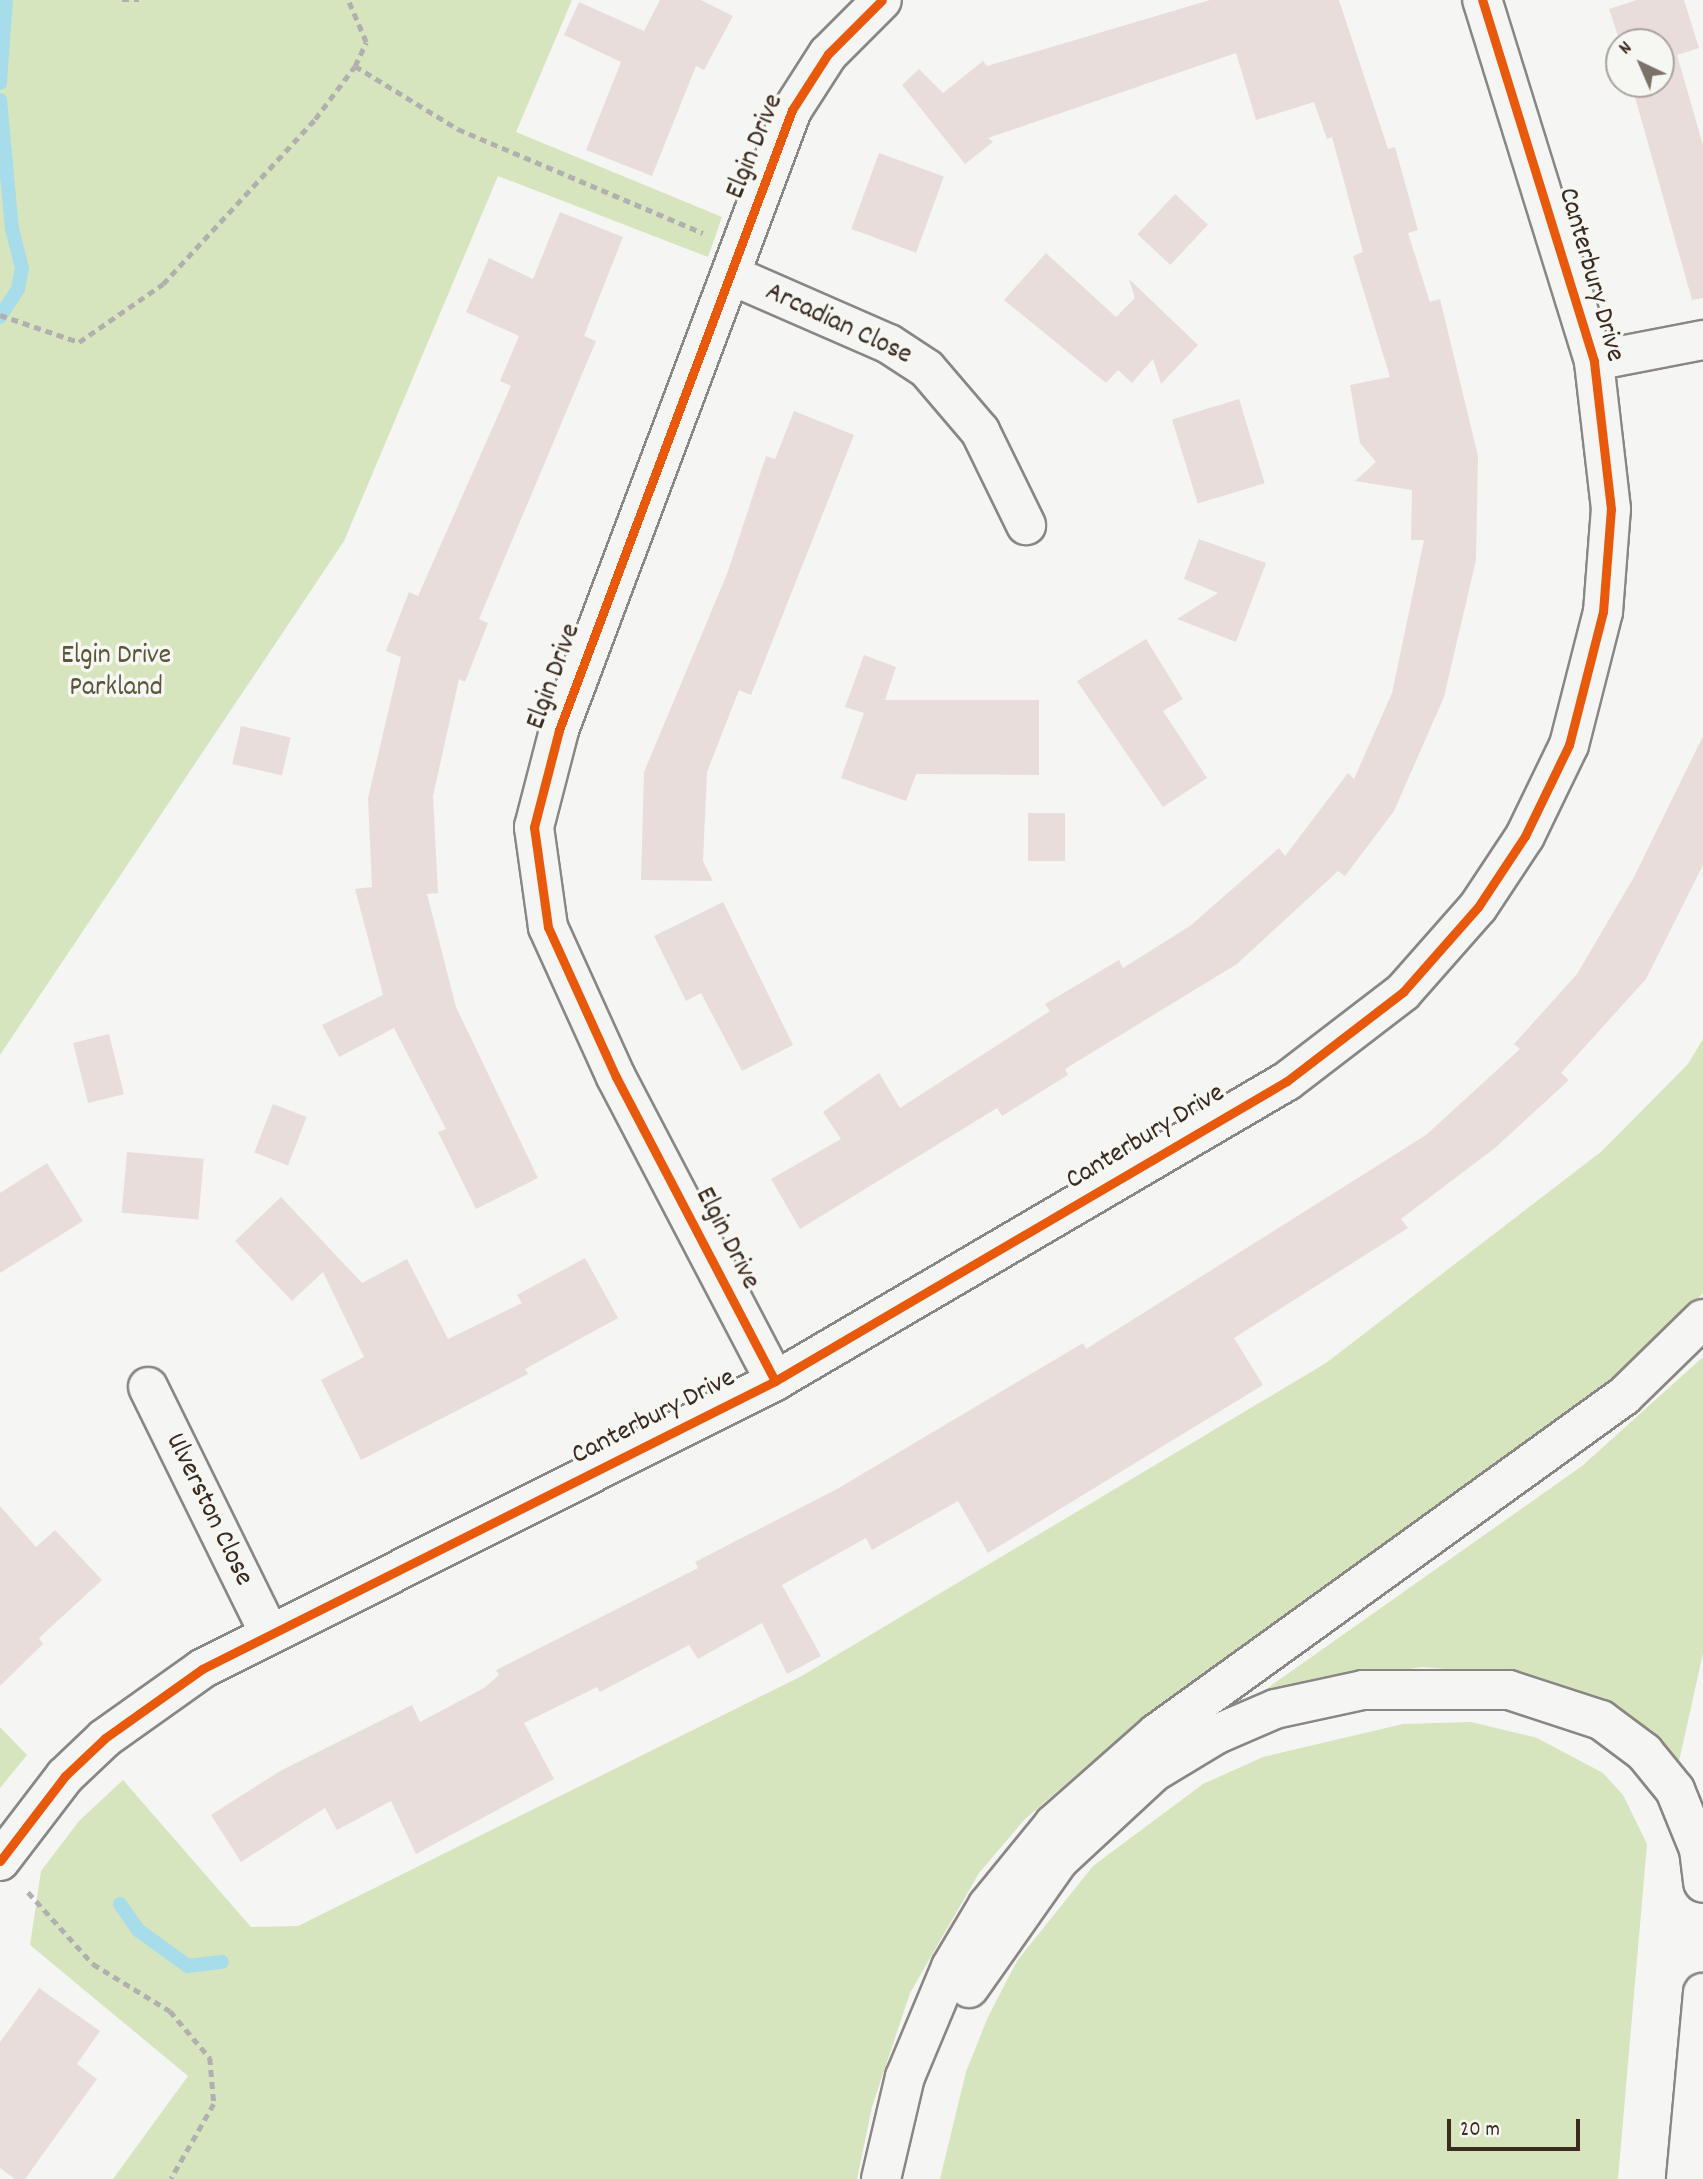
<!DOCTYPE html>
<style>
body{margin:0}
#map{position:relative;width:1703px;height:2179px;overflow:hidden;background:#f5f5f3;font-family:Dekko,sans-serif}
div>[style]{position:absolute}
.green>*{inset:0;background:#d6e5bd}
.stream>*{height:14px;margin:-7px;padding:0 7px;transform-origin:7px;border-radius:7px;background:#a7dcea}
.building>*{inset:0;background:#e9dddc;transform-origin:0 0}
.path>*{height:4.5px;margin-top:-2.25px;transform-origin:0;background:repeating-linear-gradient(90deg,#b2b0ae 0 7px,transparent 0 12px)}
.roads{filter:drop-shadow(2px 0 #8a8683) drop-shadow(-2px 0 #8a8683) drop-shadow(0 2px #8a8683) drop-shadow(0 -2px #8a8683)}
.minor>*{height:38px;margin:-19px;padding:0 19px;transform-origin:19px;border-radius:19px;background:#f5f5f3}
.major>*{height:38px;margin:-19px;padding:0 19px;transform-origin:19px;border-radius:19px;background:#f5f5f3}
.cycleway>*{height:9px;margin:-4.5px;padding:0 4.5px;transform-origin:4.5px;border-radius:4.5px;background:#e8590c}
span{translate:-50% -50%;white-space:nowrap;text-align:center;line-height:1.15;-webkit-text-stroke:7px #f6f6f2;paint-order:stroke}
.street-label{font-size:28px;color:#3b2a1e}
.park-label{font-size:28px;color:#5b563a}
.north{position:absolute;left:1605px;top:28px;width:70px;height:70px;box-sizing:border-box;background:#f6f6f2;border:2px solid #aba49d;border-radius:50%;rotate:316deg;font-size:19px;font-weight:700;line-height:28px;text-align:center;color:#3b2a1e}
.north::after{content:'';display:block;margin:auto;width:24px;height:32px;background:#7c7169;clip-path:polygon(50% 0,100% 100%,50% 72%,0 100%)}
.scale{position:absolute;left:1447px;top:2119px;width:133px;height:32px;box-sizing:border-box;border:4px solid #3b2a1e;border-top:0;padding-left:9px;font-size:21px;line-height:24px;white-space:nowrap;color:#3b2a1e;-webkit-text-stroke:5px #f6f6f2;paint-order:stroke}
</style>
<div id="map">
<div class="green">
<i style="clip-path:polygon(0 0,572px 0,516px 132px,722px 217px,708px 257px,498px 176px,344px 541px,0 1055px)"></i>
<i style="clip-path:polygon(1703px 1039px,1703px 1293px,1642px 1357px,1573px 1415px,1140px 1720px,1025px 1819px,979px 1873px,910px 1993px,872px 2107px,857px 2179px,113px 2179px,188px 2076px,30px 1945px,41px 1871px,79px 1821px,123px 1780px,251px 1927px,298px 1926px,800px 1677px,1326px 1363px,1602px 1151px,1688px 1064px)"></i>
<i style="clip-path:polygon(1703px 1357px,1703px 1653px,1678px 1766px,1588px 1696px,1538px 1677px,1422px 1667px,1262px 1692px,1582px 1466px)"></i>
<i style="clip-path:polygon(1471px 1722px,1537px 1738px,1603px 1773px,1623px 1795px,1647px 1844px,1618px 2179px,940px 2179px,966px 2072px,988px 2017px,1017px 1961px,1093px 1866px,1203px 1784px,1263px 1757px,1403px 1724px)"></i>
<i style="clip-path:polygon(0 1727px,27px 1755px,0 1788px)"></i>
</div>
<div class="stream">
<i style="left:0;top:83px;width:83px;rotate:-85.9deg"></i>
<i style="left:0;top:100px;width:130px;rotate:84.7deg"></i>
<i style="left:12px;top:229px;width:40px;rotate:75.6deg"></i>
<i style="left:22px;top:268px;width:21px;rotate:101deg"></i>
<i style="left:18px;top:289px;width:33px;rotate:123deg"></i>
<i style="left:120px;top:1904px;width:32px;rotate:55deg"></i>
<i style="left:138px;top:1930px;width:62px;rotate:35.8deg"></i>
<i style="left:188px;top:1966px;width:34px;rotate:-7deg"></i>
</div>
<div class="building">
<i style="clip-path:polygon(660px 0,701px 0,733px 16px,704px 70px,696px 66px,652px 176px,586px 150px,621px 62px,564px 35px,579px 2px,644px 31px)"></i>
<i style="clip-path:polygon(1210px 0,1339px 0,1388px 149px,1395px 147px,1418px 230px,1408px 233px,1430px 302px,1440px 299px,1478px 456px,1476px 560px,1444px 697px,1394px 811px,1345px 876px,1338px 871px,1237px 964px,1065px 1069px,1068px 1075px,1002px 1116px,997px 1108px,800px 1229px,771px 1179px,841px 1139px,823px 1112px,879px 1073px,900px 1108px,1050px 1011px,1045px 1004px,1119px 960px,1123px 968px,1190px 926px,1279px 848px,1285px 856px,1348px 773px,1354px 779px,1392px 693px,1424px 540px,1411px 540px,1412px 490px,1355px 481px,1376px 462px,1360px 443px,1350px 385px,1390px 377px,1353px 256px,1363px 252px,1332px 137px,1327px 139px,1314px 102px,1256px 120px,1236px 53px,988px 138px,993px 142px,965px 164px,902px 85px,919px 69px,943px 93px,983px 61px,987px 66px)"></i>
<i style="clip-path:polygon(1637px 0,1684px 0,1699px 48px,1677px 55px,1703px 145px,1703px 298px,1692px 300px,1633px 90px,1633px 84px,1661px 84px,1661px 42px,1620px 42px,1609px 9px)"></i>
<i style="left:879px;top:153px;width:69px;height:81px;rotate:20deg"></i>
<i style="left:1175px;top:194px;width:45px;height:55px;rotate:43deg"></i>
<i style="clip-path:polygon(560px 212px,623px 237px,584px 336px,596px 341px,479px 619px,488px 623px,465px 682px,459px 679px,433px 796px,438px 893px,427px 894px,456px 1007px,538px 1178px,476px 1209px,438px 1132px,446px 1129px,394px 1028px,339px 1057px,322px 1025px,383px 995px,355px 889px,372px 887px,368px 798px,401px 657px,386px 651px,409px 592px,418px 596px,511px 386px,500px 381px,519px 336px,466px 312px,489px 258px,533px 279px)"></i>
<i style="clip-path:polygon(1046px 253px,1116px 317px,1135px 298px,1129px 279px,1198px 345px,1161px 384px,1153px 359px,1132px 383px,1118px 370px,1106px 383px,1004px 300px)"></i>
<i style="left:1239px;top:399px;width:88px;height:70px;rotate:73deg"></i>
<i style="clip-path:polygon(794px 411px,854px 435px,751px 695px,739px 690px,707px 772px,703px 861px,713px 881px,641px 880px,644px 772px,727px 574px,766px 456px,775px 459px)"></i>
<i style="clip-path:polygon(1199px 539px,1266px 563px,1236px 642px,1177px 619px,1218px 593px,1184px 579px)"></i>
<i style="clip-path:polygon(1146px 639px,1183px 699px,1163px 711px,1207px 778px,1163px 807px,1077px 681px)"></i>
<i style="clip-path:polygon(864px 655px,896px 667px,885px 700px,1039px 700px,1039px 775px,916px 774px,906px 801px,841px 778px,864px 713px,845px 707px)"></i>
<i style="left:241px;top:726px;width:51px;height:39px;rotate:13deg"></i>
<i style="clip-path:polygon(1703px 736px,1703px 865px,1646px 979px,1561px 1073px,1569px 1080px,1495px 1148px,1401px 1219px,1408px 1228px,1234px 1338px,1263px 1385px,988px 1553px,958px 1501px,872px 1550px,866px 1538px,782px 1585px,821px 1656px,787px 1674px,762px 1623px,698px 1659px,689px 1645px,600px 1692px,597px 1687px,524px 1723px,554px 1779px,416px 1854px,391px 1801px,337px 1830px,325px 1808px,241px 1862px,211px 1815px,280px 1771px,412px 1705px,420px 1722px,484px 1688px,499px 1675px,496px 1670px,698px 1568px,695px 1562px,837px 1489px,1083px 1343px,1086px 1349px,1426px 1135px,1520px 1049px,1514px 1044px,1577px 974px,1634px 877px)"></i>
<i style="left:1028px;top:813px;width:37px;height:48px"></i>
<i style="clip-path:polygon(723px 902px,793px 1045px,742px 1071px,701px 993px,686px 1001px,654px 936px)"></i>
<i style="left:109px;top:1034px;width:62px;height:37px;rotate:76deg"></i>
<i style="left:273px;top:1104px;width:36px;height:52px;rotate:21deg"></i>
<i style="left:127px;top:1152px;width:77px;height:61px;rotate:5deg"></i>
<i style="clip-path:polygon(47px 1163px,83px 1221px,0 1273px,0 1193px)"></i>
<i style="clip-path:polygon(281px 1197px,362px 1283px,407px 1259px,448px 1339px,522px 1303px,517px 1295px,585px 1258px,618px 1318px,525px 1369px,528px 1374px,361px 1460px,321px 1380px,364px 1357px,323px 1272px,292px 1301px,235px 1241px)"></i>
<i style="clip-path:polygon(0 1506px,36px 1547px,55px 1530px,102px 1580px,39px 1638px,43px 1644px,0 1686px)"></i>
<i style="clip-path:polygon(39px 1988px,100px 2031px,77px 2064px,97px 2079px,25px 2179px,15px 2179px,0 2168px,0 2042px)"></i>
</div>
<div class="path">
<i style="left:122px;top:0;width:17px"></i>
<i style="left:355px;top:66px;width:121px;rotate:31.5deg"></i>
<i style="left:458px;top:129px;width:266px;rotate:23deg"></i>
<i style="left:0;top:315px;width:83px;rotate:18.9deg"></i>
<i style="left:79px;top:342px;width:102px;rotate:-34.6deg"></i>
<i style="left:163px;top:284px;width:224px;rotate:-47.3deg"></i>
<i style="left:315px;top:119px;width:66px;rotate:-53deg"></i>
<i style="left:355px;top:66px;width:26px;rotate:-65deg"></i>
<i style="left:366px;top:42px;width:46px;rotate:-113.2deg"></i>
<i style="left:28px;top:1892px;width:97px;rotate:47.9deg"></i>
<i style="left:93px;top:1964px;width:90px;rotate:31.4deg"></i>
<i style="left:170px;top:2011px;width:62px;rotate:49.6deg"></i>
<i style="left:210px;top:2058px;width:46px;rotate:85deg"></i>
<i style="left:214px;top:2104px;width:86px;rotate:119.8deg"></i>
</div>
<div class="roads">
<div class="minor">
<i style="left:731px;top:275px;width:172px;rotate:23.6deg"></i>
<i style="left:889px;top:344px;width:45px;rotate:33.3deg"></i>
<i style="left:927px;top:369px;width:82px;rotate:49.5deg"></i>
<i style="left:980px;top:431px;width:105px;rotate:63.9deg"></i>
<i style="left:1594px;top:361px;width:111px;rotate:-10.9deg"></i>
<i style="left:775px;top:1381px;width:343px;rotate:-117.6deg"></i>
<i style="left:616px;top:1077px;width:165px;rotate:-114.4deg"></i>
<i style="left:548px;top:927px;width:101px;rotate:-98deg"></i>
<i style="left:534px;top:827px;width:100px;rotate:-75.5deg"></i>
<i style="left:559px;top:730px;width:662px;rotate:-69.4deg"></i>
<i style="left:792px;top:110px;width:67px;rotate:-57.3deg"></i>
<i style="left:828px;top:54px;width:76px;rotate:-45deg"></i>
<i style="left:148px;top:1387px;width:274px;rotate:63.8deg"></i>
<i style="left:0;top:1861px;width:107px;rotate:-52.6deg"></i>
<i style="left:65px;top:1776px;width:55px;rotate:-43.5deg"></i>
<i style="left:105px;top:1738px;width:119px;rotate:-35.4deg"></i>
<i style="left:202px;top:1669px;width:641px;rotate:-26.68deg"></i>
<i style="left:775px;top:1381px;width:593px;rotate:-30.37deg"></i>
<i style="left:1287px;top:1081px;width:146px;rotate:-37.5deg"></i>
<i style="left:1403px;top:992px;width:113px;rotate:-48.6deg"></i>
<i style="left:1478px;top:907px;width:85px;rotate:-56.5deg"></i>
<i style="left:1525px;top:836px;width:101px;rotate:-64.2deg"></i>
<i style="left:1569px;top:745px;width:137px;rotate:-75.7deg"></i>
<i style="left:1603px;top:612px;width:103px;rotate:-85.6deg"></i>
<i style="left:1611px;top:509px;width:149px;rotate:-96.6deg"></i>
<i style="left:1594px;top:361px;width:378px;rotate:-107.2deg"></i>
</div>
<div class="major">
<i style="left:969px;top:1988px;width:156px;rotate:-54.9deg"></i>
<i style="left:1059px;top:1860px;width:129px;rotate:-42.8deg"></i>
<i style="left:1154px;top:1772px;width:74px;rotate:-31.1deg"></i>
<i style="left:1217px;top:1734px;width:63px;rotate:-23.3deg"></i>
<i style="left:1275px;top:1709px;width:90px;rotate:-12.2deg"></i>
<i style="left:1363px;top:1690px;width:146px"></i>
<i style="left:1509px;top:1690px;width:97px;rotate:18.1deg"></i>
<i style="left:1601px;top:1720px;width:54px;rotate:36.7deg"></i>
<i style="left:1644px;top:1752px;width:49px;rotate:50.8deg"></i>
<i style="left:1675px;top:1790px;width:64px;rotate:67.9deg"></i>
<i style="left:1699px;top:1849px;width:34px;rotate:83deg"></i>
<i style="left:881px;top:2179px;width:105px;rotate:-76.8deg"></i>
<i style="left:905px;top:2077px;width:119px;rotate:-67.3deg"></i>
<i style="left:951px;top:1967px;width:72px;rotate:-59.2deg"></i>
<i style="left:988px;top:1905px;width:104px;rotate:-50.8deg"></i>
<i style="left:1054px;top:1824px;width:137px;rotate:-41.5deg"></i>
<i style="left:1157px;top:1733px;width:576px;rotate:-35.82deg"></i>
<i style="left:1624px;top:1396px;width:110px;rotate:-44.3deg"></i>
<i style="left:1686px;top:2179px;width:187px;rotate:-84.8deg"></i>
</div>
</div>
<div class="cycleway">
<i style="left:775px;top:1381px;width:343px;rotate:-117.6deg"></i>
<i style="left:616px;top:1077px;width:165px;rotate:-114.4deg"></i>
<i style="left:548px;top:927px;width:101px;rotate:-98deg"></i>
<i style="left:534px;top:827px;width:100px;rotate:-75.5deg"></i>
<i style="left:559px;top:730px;width:662px;rotate:-69.4deg"></i>
<i style="left:792px;top:110px;width:67px;rotate:-57.3deg"></i>
<i style="left:828px;top:54px;width:76px;rotate:-45deg"></i>
<i style="left:0;top:1861px;width:107px;rotate:-52.6deg"></i>
<i style="left:65px;top:1776px;width:55px;rotate:-43.5deg"></i>
<i style="left:105px;top:1738px;width:119px;rotate:-35.4deg"></i>
<i style="left:202px;top:1669px;width:641px;rotate:-26.68deg"></i>
<i style="left:775px;top:1381px;width:593px;rotate:-30.37deg"></i>
<i style="left:1287px;top:1081px;width:146px;rotate:-37.5deg"></i>
<i style="left:1403px;top:992px;width:113px;rotate:-48.6deg"></i>
<i style="left:1478px;top:907px;width:85px;rotate:-56.5deg"></i>
<i style="left:1525px;top:836px;width:101px;rotate:-64.2deg"></i>
<i style="left:1569px;top:745px;width:137px;rotate:-75.7deg"></i>
<i style="left:1603px;top:612px;width:103px;rotate:-85.6deg"></i>
<i style="left:1611px;top:509px;width:149px;rotate:-96.6deg"></i>
<i style="left:1594px;top:361px;width:378px;rotate:-107.2deg"></i>
</div>
<div class="street-label">
<span style="left:756px;top:147px;rotate:-68deg">Elgin Drive</span>
<span style="left:1590px;top:275px;rotate:74deg">Canterbury Drive</span>
<span style="left:838px;top:325px;rotate:25deg">Arcadian Close</span>
<span style="left:555px;top:677px;rotate:-70deg">Elgin Drive</span>
<span style="left:1146px;top:1138px;rotate:-31deg">Canterbury Drive</span>
<span style="left:726px;top:1239px;rotate:63deg">Elgin Drive</span>
<span style="left:654px;top:1418px;rotate:-27deg">Canterbury Drive</span>
<span style="left:208px;top:1510px;rotate:64deg">Ulverston Close</span>
</div>
<div class="park-label">
<span style="left:116px;top:673px">Elgin Drive<br>Parkland</span>
</div>
<div class="north">N</div>
<div class="scale">20 m</div>
</div>
